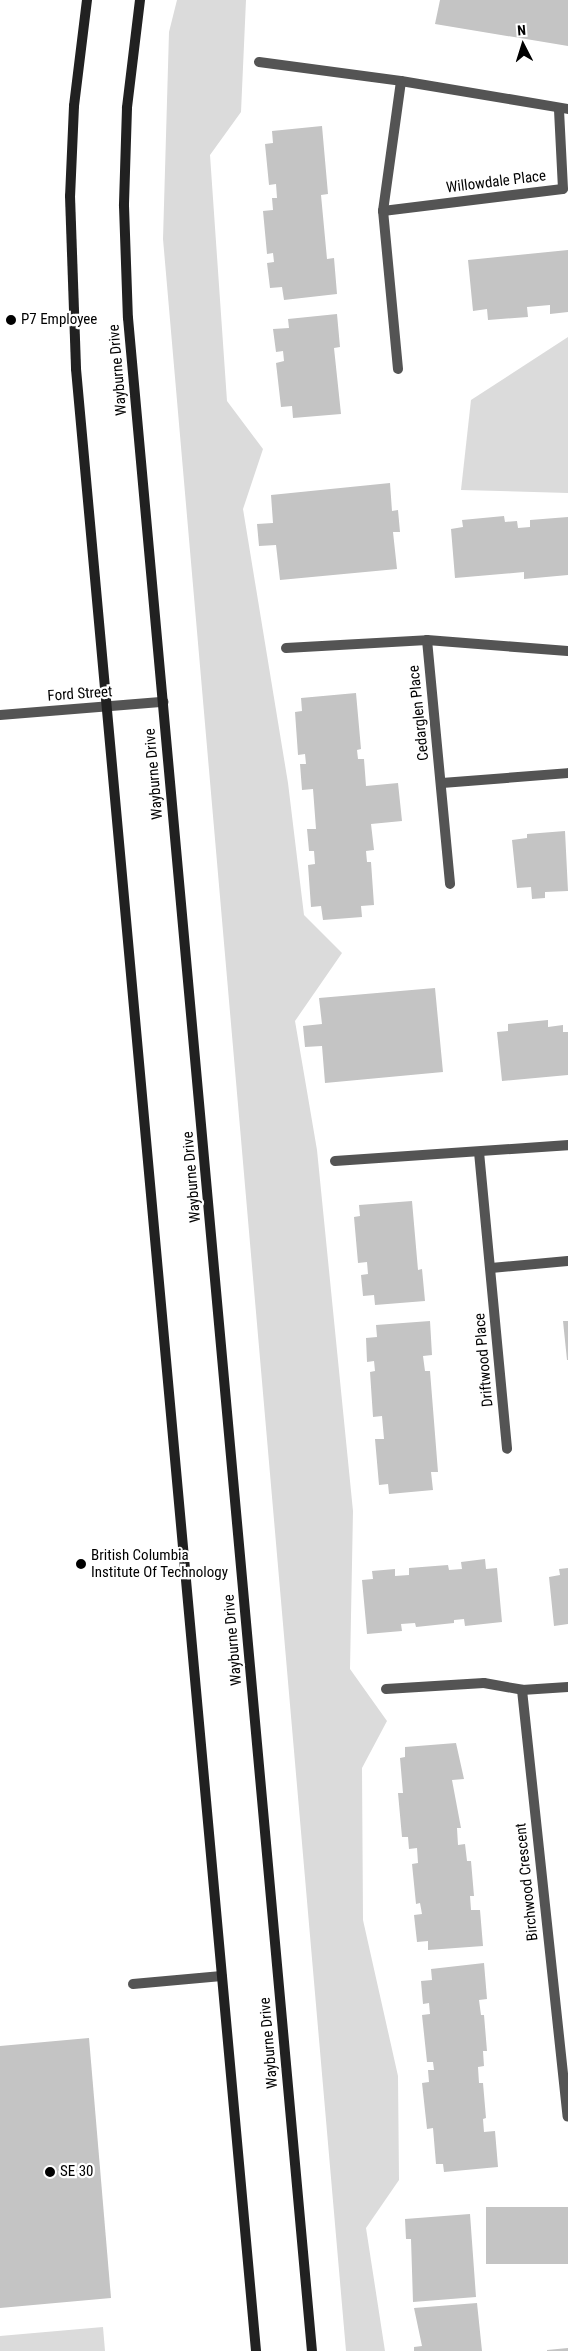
<!DOCTYPE html>
<style>
body{margin:0}
#map{position:relative;width:568px;height:2351px;overflow:hidden;background:#fff;font-family:"Roboto Condensed",sans-serif}
div>[style]{position:absolute}
.green>*{inset:0;background:#dbdbdb}
.building>*{inset:0;background:#c4c4c4;transform-origin:0 0}
.lane>*{height:10px;margin:-5px;padding:0 5px;transform-origin:5px;border-radius:5px;background:#545454}
.street>*{height:10px;margin:-5px;padding:0 5px;transform-origin:5px;border-radius:5px;background:#545454}
.secondary>*{height:10px;margin:-5px;padding:0 5px;transform-origin:5px;border-radius:5px;background:#212121}
.dots>*{width:14px;height:14px;translate:-50% -50%;box-sizing:border-box;border:2px solid #fff;border-radius:50%}
span{translate:-50% -50%;white-space:nowrap;text-align:center;line-height:1.15;-webkit-text-stroke:4.5px #fff;paint-order:stroke}
.street-label{font-size:15px;color:#000}
.poi-label{font-size:15px;color:#000}
.left{translate:0 -50%;text-align:left}
.north{position:absolute;left:498px;top:20px;width:50px;height:50px;-webkit-text-stroke:4px #fff;paint-order:stroke;rotate:355deg;font-size:14px;font-weight:700;line-height:20px;text-align:center;color:#000}
.north::after{content:'';display:block;margin:auto;width:18px;height:22px;background:#000;clip-path:polygon(50% 0,100% 100%,50% 72%,0 100%)}
</style>
<div id="map">
<div class="green">
<i style="clip-path:polygon(177px 0,246px 0,241px 112px,210px 155px,227px 401px,263px 449px,243px 509px,288px 783px,304px 915px,342px 953px,295px 1021px,317px 1150px,353px 1511px,350px 1669px,387px 1721px,362px 1768px,363px 1920px,398px 2076px,399px 2180px,366px 2228px,385px 2351px,346px 2351px,163px 239px,169px 32px)"></i>
<i style="clip-path:polygon(568px 337px,568px 493px,461px 490px,471px 400px)"></i>
<i style="clip-path:polygon(103px 2327px,105px 2351px,0 2351px,0 2336px)"></i>
</div>
<div class="building">
<i style="clip-path:polygon(440px 0,568px 0,568px 46px,435px 24px)"></i>
<i style="clip-path:polygon(322px 126px,328px 194px,321px 195px,327px 259px,334px 258px,337px 294px,284px 300px,282px 287px,270px 288px,267px 263px,274px 262px,273px 253px,267px 254px,263px 211px,273px 210px,272px 198px,277px 198px,276px 184px,269px 185px,265px 144px,273px 143px,272px 131px)"></i>
<i style="clip-path:polygon(568px 250px,568px 312px,550px 314px,550px 305px,527px 307px,528px 317px,488px 320px,487px 309px,473px 311px,468px 260px)"></i>
<i style="clip-path:polygon(337px 314px,340px 347px,334px 348px,341px 414px,293px 418px,292px 406px,281px 407px,276px 363px,284px 361px,283px 351px,276px 352px,273px 329px,289px 328px,288px 319px)"></i>
<i style="clip-path:polygon(390px 483px,392px 511px,398px 510px,400px 532px,393px 532px,397px 569px,280px 580px,276px 545px,259px 546px,257px 524px,273px 523px,271px 495px)"></i>
<i style="clip-path:polygon(504px 516px,505px 522px,517px 521px,518px 528px,530px 527px,530px 520px,568px 517px,568px 575px,524px 579px,524px 572px,455px 578px,451px 529px,463px 527px,462px 520px)"></i>
<i style="clip-path:polygon(356px 693px,361px 749px,357px 750px,358px 759px,364px 759px,366px 786px,398px 783px,402px 821px,371px 824px,374px 850px,366px 851px,367px 862px,371px 862px,374px 905px,361px 906px,362px 917px,323px 920px,321px 906px,311px 907px,308px 865px,315px 864px,314px 851px,309px 851px,307px 829px,316px 829px,313px 789px,302px 790px,300px 764px,306px 764px,305px 754px,298px 755px,295px 712px,302px 711px,301px 698px)"></i>
<i style="clip-path:polygon(565px 831px,568px 891px,545px 892px,545px 898px,532px 899px,531px 887px,517px 888px,512px 840px,527px 838px,527px 834px)"></i>
<i style="clip-path:polygon(435px 988px,443px 1072px,325px 1083px,322px 1046px,305px 1047px,303px 1026px,322px 1024px,319px 998px)"></i>
<i style="clip-path:polygon(548px 1020px,548px 1027px,563px 1025px,563px 1032px,568px 1032px,568px 1075px,502px 1081px,497px 1032px,508px 1031px,508px 1024px)"></i>
<i style="clip-path:polygon(412px 1201px,418px 1270px,422px 1269px,425px 1301px,375px 1305px,374px 1295px,363px 1296px,361px 1275px,368px 1274px,367px 1262px,358px 1263px,354px 1217px,360px 1216px,359px 1205px)"></i>
<i style="clip-path:polygon(430px 1321px,432px 1355px,423px 1356px,425px 1371px,430px 1371px,438px 1472px,431px 1472px,433px 1490px,389px 1494px,388px 1484px,379px 1485px,375px 1439px,384px 1439px,382px 1416px,373px 1417px,370px 1372px,375px 1371px,374px 1361px,367px 1362px,366px 1338px,377px 1337px,376px 1325px)"></i>
<i style="clip-path:polygon(563px 1321px,568px 1321px,568px 1360px,567px 1360px)"></i>
<i style="clip-path:polygon(485px 1559px,486px 1569px,497px 1568px,502px 1622px,465px 1626px,464px 1619px,454px 1620px,454px 1623px,416px 1627px,415px 1623px,401px 1624px,402px 1631px,367px 1634px,362px 1580px,373px 1579px,372px 1571px,395px 1569px,395px 1576px,409px 1575px,409px 1568px,448px 1565px,449px 1570px,462px 1569px,461px 1562px)"></i>
<i style="clip-path:polygon(568px 1568px,568px 1624px,554px 1626px,549px 1577px,560px 1575px,559px 1569px)"></i>
<i style="clip-path:polygon(456px 1743px,464px 1779px,452px 1780px,461px 1828px,457px 1828px,458px 1845px,465px 1844px,467px 1861px,471px 1861px,474px 1896px,470px 1896px,471px 1910px,480px 1910px,483px 1946px,428px 1950px,428px 1941px,417px 1942px,414px 1915px,422px 1914px,420px 1903px,416px 1904px,412px 1864px,418px 1863px,417px 1848px,409px 1849px,408px 1837px,402px 1837px,398px 1793px,403px 1793px,400px 1758px,405px 1757px,405px 1747px)"></i>
<i style="clip-path:polygon(484px 1963px,487px 1999px,479px 2000px,481px 2015px,484px 2015px,487px 2051px,483px 2051px,484px 2066px,478px 2067px,479px 2083px,483px 2083px,486px 2118px,483px 2119px,484px 2132px,495px 2131px,498px 2167px,444px 2172px,443px 2164px,436px 2164px,433px 2128px,427px 2129px,422px 2083px,429px 2082px,428px 2070px,434px 2070px,433px 2062px,427px 2062px,422px 2015px,430px 2014px,429px 2003px,423px 2004px,421px 1981px,432px 1980px,431px 1969px)"></i>
<i style="clip-path:polygon(89px 2038px,111px 2298px,0 2308px,0 2046px)"></i>
<i style="left:568px;top:2207px;width:57px;height:82px;rotate:90deg"></i>
<i style="clip-path:polygon(470px 2214px,476px 2297px,413px 2302px,411px 2239px,406px 2239px,405px 2219px)"></i>
<i style="clip-path:polygon(477px 2303px,482px 2351px,414px 2351px,414px 2347px,422px 2346px,414px 2308px)"></i>
<i style="clip-path:polygon(568px 2348px,568px 2351px,547px 2351px,547px 2350px)"></i>
</div>
<div class="lane">
<i style="left:259px;top:62px;width:143px;rotate:7.6deg"></i>
<i style="left:401px;top:81px;width:169px;rotate:9.5deg"></i>
<i style="left:383px;top:211px;width:181px;rotate:-7deg"></i>
<i style="left:563px;top:189px;width:80px;rotate:-92.9deg"></i>
<i style="left:398px;top:369px;width:159px;rotate:-95.4deg"></i>
<i style="left:383px;top:211px;width:131px;rotate:-82.1deg"></i>
<i style="left:427px;top:640px;width:245px;rotate:84.6deg"></i>
<i style="left:286px;top:648px;width:141px;rotate:-3.2deg"></i>
<i style="left:427px;top:640px;width:141px;rotate:4.5deg"></i>
<i style="left:442px;top:783px;width:126px;rotate:-4.5deg"></i>
<i style="left:479px;top:1152px;width:298px;rotate:84.6deg"></i>
<i style="left:335px;top:1161px;width:234px;rotate:-3.9deg"></i>
<i style="left:491px;top:1268px;width:77px;rotate:-5.2deg"></i>
<i style="left:386px;top:1689px;width:98px;rotate:-3.5deg"></i>
<i style="left:484px;top:1683px;width:39px;rotate:10deg"></i>
<i style="left:522px;top:1690px;width:46px;rotate:-3.7deg"></i>
<i style="left:522px;top:1690px;width:429px;rotate:83.9deg"></i>
</div>
<div class="street">
<i style="left:0;top:715px;width:164px;rotate:-4.6deg"></i>
<i style="left:133px;top:1984px;width:89px;rotate:-5.1deg"></i>
</div>
<div class="secondary">
<i style="left:87px;top:0;width:107px;rotate:97deg"></i>
<i style="left:74px;top:106px;width:90px;rotate:92.5deg"></i>
<i style="left:70px;top:196px;width:173px;rotate:88deg"></i>
<i style="left:76px;top:369px;width:1990px;rotate:84.81deg"></i>
<i style="left:140px;top:0;width:109px;rotate:96.9deg"></i>
<i style="left:127px;top:108px;width:98px;rotate:91.8deg"></i>
<i style="left:124px;top:206px;width:112px;rotate:88deg"></i>
<i style="left:128px;top:318px;width:2041px;rotate:84.83deg"></i>
</div>
<div class="dots">
<i style="left:11px;top:320px;background:#000"></i>
<i style="left:81px;top:1564px;background:#000"></i>
<i style="left:50px;top:2172px;background:#000"></i>
</div>
<div class="street-label">
<span style="left:496px;top:182px;rotate:-7deg">Willowdale Place</span>
<span style="left:118px;top:370px;rotate:-95deg">Wayburne Drive</span>
<span style="left:80px;top:694px;rotate:-4deg">Ford Street</span>
<span style="left:419px;top:713px;rotate:-96deg">Cedarglen Place</span>
<span style="left:154px;top:774px;rotate:-95deg">Wayburne Drive</span>
<span style="left:192px;top:1177px;rotate:-95deg">Wayburne Drive</span>
<span style="left:484px;top:1360px;rotate:-95deg">Driftwood Place</span>
<span style="left:233px;top:1640px;rotate:-95deg">Wayburne Drive</span>
<span style="left:527px;top:1882px;rotate:-96deg">Birchwood Crescent</span>
<span style="left:269px;top:2043px;rotate:-95deg">Wayburne Drive</span>
</div>
<div class="poi-label">
<span class="left" style="left:21px;top:320px">P7 Employee</span>
<span class="left" style="left:91px;top:1564px">British Columbia<br>Institute Of Technology</span>
<span class="left" style="left:60px;top:2172px">SE 30</span>
</div>
<div class="north">N</div>
</div>
